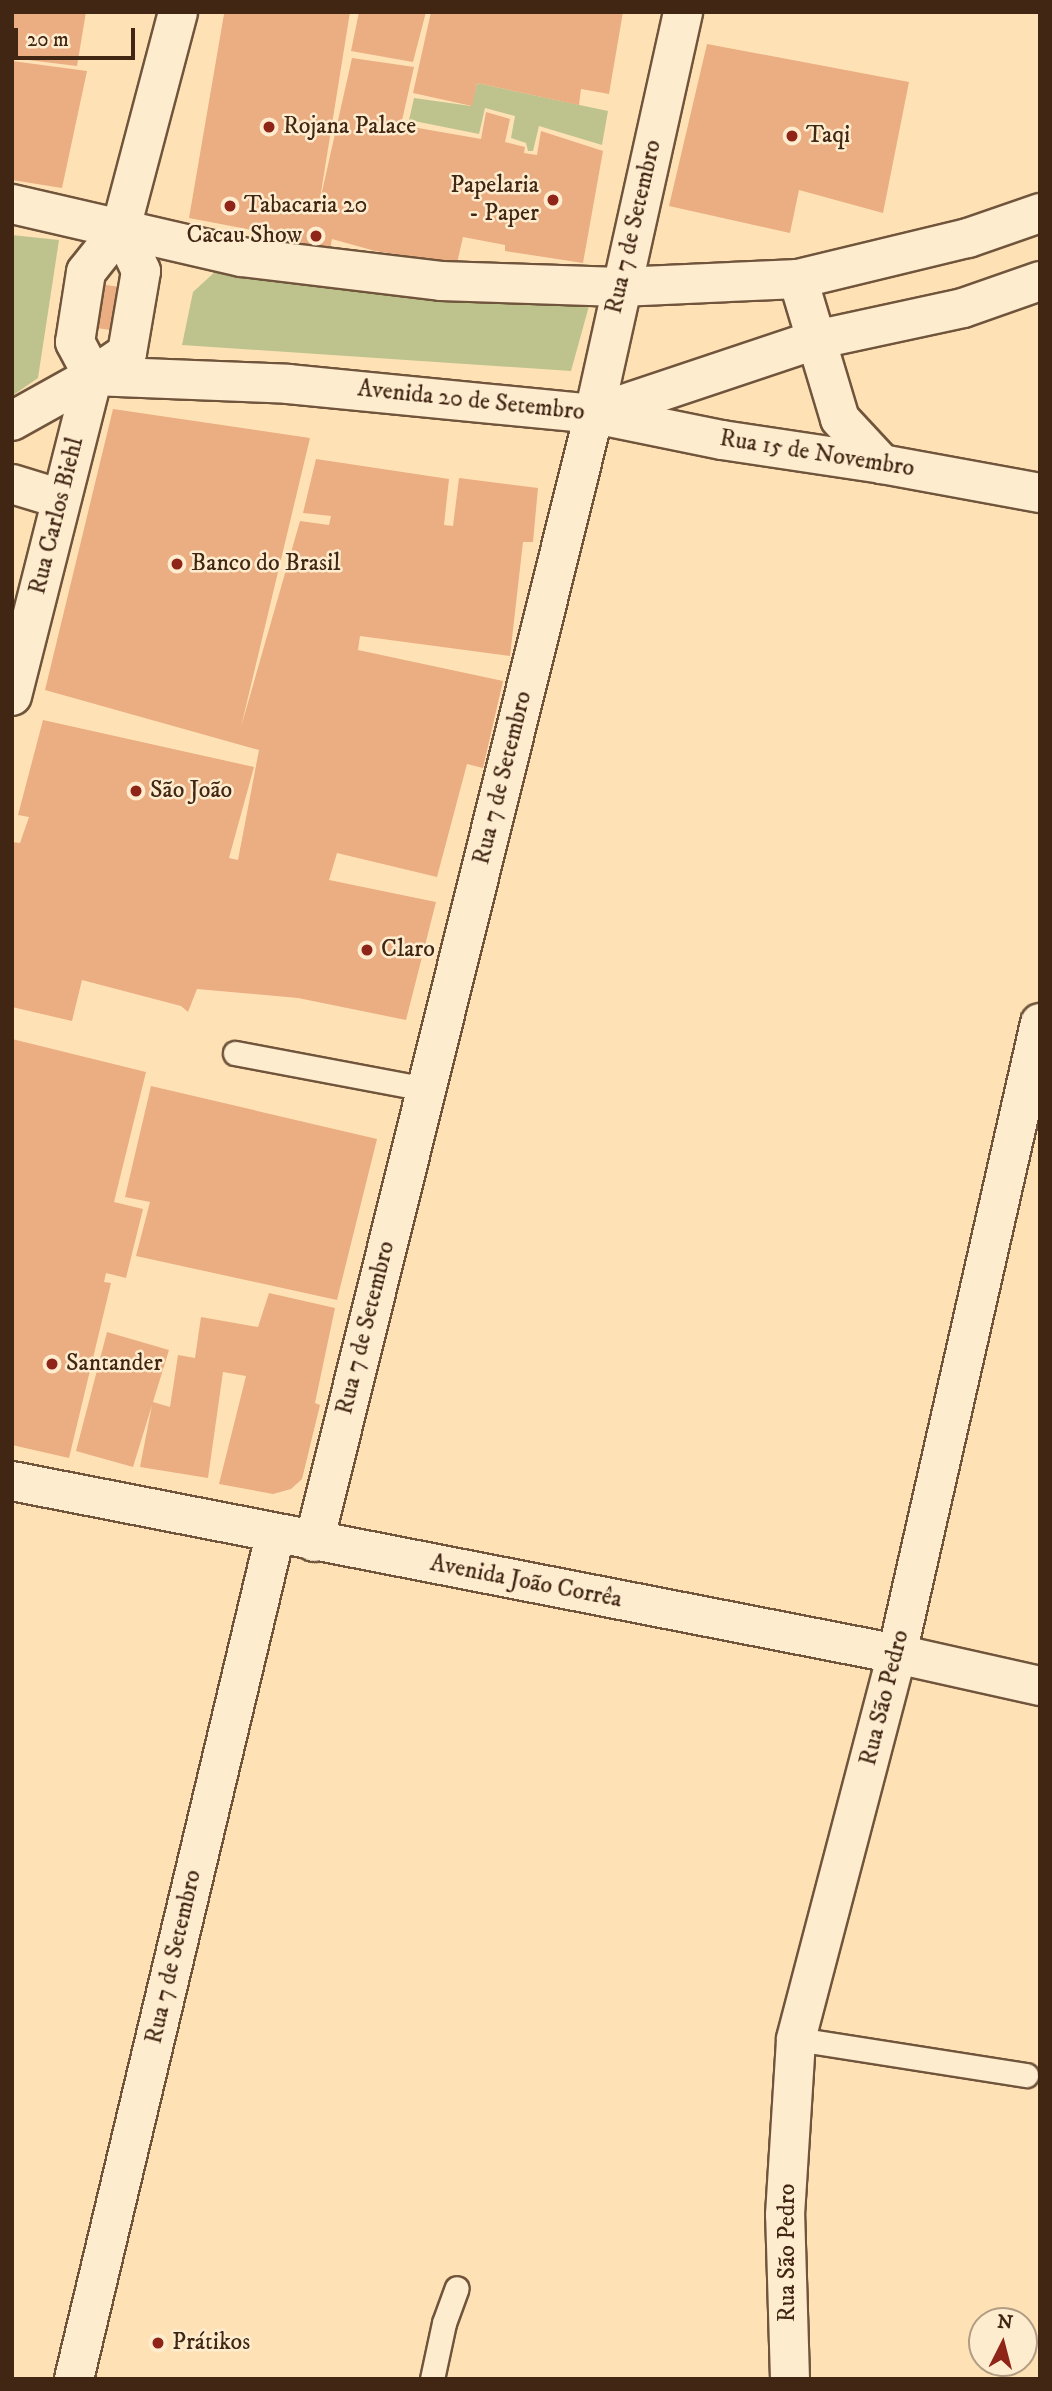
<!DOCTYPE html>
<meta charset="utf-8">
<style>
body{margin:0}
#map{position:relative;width:1052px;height:2391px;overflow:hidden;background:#fee2b5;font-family:"IM FELL DW Pica",serif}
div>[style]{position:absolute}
.green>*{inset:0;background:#bec38e}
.building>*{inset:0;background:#ebad82;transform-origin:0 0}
.roads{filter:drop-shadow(2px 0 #70553c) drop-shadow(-2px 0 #70553c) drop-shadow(0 2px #70553c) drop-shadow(0 -2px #70553c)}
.lane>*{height:23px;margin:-11.5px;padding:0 11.5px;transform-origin:11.5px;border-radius:11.5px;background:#feeccf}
.street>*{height:38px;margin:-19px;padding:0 19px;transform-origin:19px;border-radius:19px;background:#feeccf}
.secondary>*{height:38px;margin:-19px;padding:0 19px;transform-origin:19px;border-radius:19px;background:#feeccf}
.dots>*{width:19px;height:19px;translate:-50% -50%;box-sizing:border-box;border:4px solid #feeccf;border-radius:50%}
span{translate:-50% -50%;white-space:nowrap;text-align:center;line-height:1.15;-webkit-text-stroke:5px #feeccf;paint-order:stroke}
.poi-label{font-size:24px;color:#412613}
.left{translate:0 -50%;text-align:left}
.right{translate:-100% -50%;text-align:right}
.street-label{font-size:24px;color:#412613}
.frame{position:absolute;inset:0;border:14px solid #412613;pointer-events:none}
.north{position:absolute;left:968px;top:2307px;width:70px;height:70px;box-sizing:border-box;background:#feeccf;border:2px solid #b29d84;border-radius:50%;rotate:6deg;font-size:19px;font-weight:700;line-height:28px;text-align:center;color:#412613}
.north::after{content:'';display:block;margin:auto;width:24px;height:32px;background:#8f2418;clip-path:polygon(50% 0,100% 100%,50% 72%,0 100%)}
.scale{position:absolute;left:14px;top:28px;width:121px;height:32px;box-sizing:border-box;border:4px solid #412613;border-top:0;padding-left:9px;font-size:21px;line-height:24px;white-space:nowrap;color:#412613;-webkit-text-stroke:5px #feeccf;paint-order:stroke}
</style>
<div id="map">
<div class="green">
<i style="clip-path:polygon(477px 83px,608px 111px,602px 145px,539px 126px,533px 151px,528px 151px,526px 143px,511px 138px,515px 116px,485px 108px,479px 134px,409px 120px,414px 98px,471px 106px)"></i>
<i style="clip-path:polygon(12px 235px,59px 240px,38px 378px,12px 396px)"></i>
<i style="clip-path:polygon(218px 269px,589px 306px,571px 371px,182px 345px,193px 292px)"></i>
</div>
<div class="building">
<i style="clip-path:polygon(12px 12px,86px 12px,77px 66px,12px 58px)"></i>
<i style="clip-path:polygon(227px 12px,350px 12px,319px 205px,352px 58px,414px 67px,401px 125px,481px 139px,486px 112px,510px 119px,505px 142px,525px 147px,524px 153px,537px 155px,541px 131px,603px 151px,583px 263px,505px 251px,505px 245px,463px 237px,457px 263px,375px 251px,332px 239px,329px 253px,297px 249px,299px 239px,189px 218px,224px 14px)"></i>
<i style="clip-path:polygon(359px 12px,426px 12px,413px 62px,351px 51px)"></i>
<i style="clip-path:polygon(431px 12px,623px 12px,609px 94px,581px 89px,579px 105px,477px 83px,472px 106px,413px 93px)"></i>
<i style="clip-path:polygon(707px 44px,909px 82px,883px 213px,799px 190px,790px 233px,669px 206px)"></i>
<i style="clip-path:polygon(12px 61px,87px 71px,62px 188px,12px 180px)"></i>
<i style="left:99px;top:284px;width:27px;height:44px;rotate:8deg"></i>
<i style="clip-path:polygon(113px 409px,310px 438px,241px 727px,300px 521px,329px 525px,331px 516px,303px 513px,316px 459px,449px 479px,444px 525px,453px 526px,459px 478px,538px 488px,533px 542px,523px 542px,510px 656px,360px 636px,358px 650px,503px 681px,483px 768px,467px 764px,437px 877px,337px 853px,329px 880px,436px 902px,406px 1020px,298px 998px,197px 989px,188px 1012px,181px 1006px,82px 980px,72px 1021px,12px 1007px,12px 842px,20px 843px,29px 817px,18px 815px,43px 720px,254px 767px,229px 858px,238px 860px,259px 750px,45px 690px)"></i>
<i style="clip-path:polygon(12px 1039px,146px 1072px,114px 1202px,143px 1209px,126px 1278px,106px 1273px,104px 1282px,111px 1283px,69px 1458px,12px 1445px)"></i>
<i style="clip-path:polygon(151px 1086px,377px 1139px,337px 1300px,136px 1256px,150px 1202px,125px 1197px)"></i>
<i style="clip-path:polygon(269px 1293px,335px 1308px,315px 1403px,320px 1405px,302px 1479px,291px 1489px,273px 1494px,219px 1484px,246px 1376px,223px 1372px,208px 1478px,140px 1467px,152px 1405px,133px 1467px,76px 1451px,107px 1332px,169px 1350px,153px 1402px,170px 1407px,178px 1355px,195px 1358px,201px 1317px,258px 1327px)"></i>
</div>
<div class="roads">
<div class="lane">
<i style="left:235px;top:1053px;width:194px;rotate:10.7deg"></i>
<i style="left:796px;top:2039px;width:233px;rotate:8.9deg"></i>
<i style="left:432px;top:2379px;width:57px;rotate:-77.9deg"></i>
<i style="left:444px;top:2323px;width:37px;rotate:-70deg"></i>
</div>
<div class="street">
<i style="left:121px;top:228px;width:223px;rotate:-75.2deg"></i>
<i style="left:798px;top:279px;width:146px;rotate:73.3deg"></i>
<i style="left:840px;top:419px;width:62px;rotate:47deg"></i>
<i style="left:594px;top:414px;width:131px;rotate:11.5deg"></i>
<i style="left:722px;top:440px;width:162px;rotate:8.5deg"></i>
<i style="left:882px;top:464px;width:161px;rotate:10.4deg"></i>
<i style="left:12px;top:696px;width:330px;rotate:-75.8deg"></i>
<i style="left:314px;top:1542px;width:1162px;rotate:-76.06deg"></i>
<i style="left:594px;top:414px;width:412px;rotate:-77.5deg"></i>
<i style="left:74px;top:2379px;width:868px;rotate:-76.6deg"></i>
<i style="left:790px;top:2379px;width:164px;rotate:-91.7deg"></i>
<i style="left:785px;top:2215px;width:176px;rotate:-86.4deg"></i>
<i style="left:796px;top:2039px;width:398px;rotate:-75.3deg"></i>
<i style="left:897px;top:1654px;width:647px;rotate:-77.23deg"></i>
</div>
<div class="secondary">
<i style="left:12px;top:204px;width:235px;rotate:13deg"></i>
<i style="left:241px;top:257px;width:201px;rotate:6.8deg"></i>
<i style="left:441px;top:281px;width:179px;rotate:1.9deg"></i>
<i style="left:620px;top:287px;width:178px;rotate:-2.6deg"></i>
<i style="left:798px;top:279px;width:175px;rotate:-13.6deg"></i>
<i style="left:968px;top:238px;width:76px;rotate:-19.1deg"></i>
<i style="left:93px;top:376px;width:195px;rotate:2.3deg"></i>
<i style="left:288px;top:384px;width:307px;rotate:5.6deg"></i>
<i style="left:594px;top:414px;width:233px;rotate:-18.5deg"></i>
<i style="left:815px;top:340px;width:151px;rotate:-12.2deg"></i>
<i style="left:963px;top:308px;width:82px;rotate:-19.3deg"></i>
<i style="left:12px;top:421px;width:93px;rotate:-29.1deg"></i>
<i style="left:93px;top:376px;width:41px;rotate:-34.1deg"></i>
<i style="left:127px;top:353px;width:83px;rotate:-80.3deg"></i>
<i style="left:141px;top:271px;width:47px;rotate:-114.9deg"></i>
<i style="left:121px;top:228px;width:56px;rotate:128.5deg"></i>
<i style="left:86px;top:272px;width:71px;rotate:98.9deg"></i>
<i style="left:75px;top:342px;width:38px;rotate:62deg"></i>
<i style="left:12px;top:484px;width:51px;rotate:17deg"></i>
<i style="left:12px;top:1481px;width:902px;rotate:11.06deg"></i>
<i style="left:897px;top:1654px;width:147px;rotate:12.6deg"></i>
</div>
</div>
<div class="dots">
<i style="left:269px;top:127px;background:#8f2418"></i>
<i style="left:792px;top:136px;background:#8f2418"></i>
<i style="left:553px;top:200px;background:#8f2418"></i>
<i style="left:230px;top:206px;background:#8f2418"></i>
<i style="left:316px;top:236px;background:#8f2418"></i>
<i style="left:177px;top:564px;background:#8f2418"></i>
<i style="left:136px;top:791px;background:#8f2418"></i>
<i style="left:367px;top:950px;background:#8f2418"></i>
<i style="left:52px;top:1364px;background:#8f2418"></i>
<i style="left:158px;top:2343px;background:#8f2418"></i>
</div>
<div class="poi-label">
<span class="left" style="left:283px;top:127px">Rojana Palace</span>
<span class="left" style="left:806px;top:136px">Taqi</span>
<span class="right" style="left:539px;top:200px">Papelaria<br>- Paper</span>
<span class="left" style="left:244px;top:206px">Tabacaria 20</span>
<span class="right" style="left:302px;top:236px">Cacau Show</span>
<span class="left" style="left:191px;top:564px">Banco do Brasil</span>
<span class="left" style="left:150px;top:791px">São João</span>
<span class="left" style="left:381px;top:950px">Claro</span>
<span class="left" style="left:66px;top:1364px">Santander</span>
<span class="left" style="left:172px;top:2343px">Prátikos</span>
</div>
<div class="street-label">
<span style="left:634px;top:227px;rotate:-77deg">Rua 7 de Setembro</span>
<span style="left:471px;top:401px;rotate:6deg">Avenida 20 de Setembro</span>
<span style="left:817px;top:454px;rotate:9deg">Rua 15 de Novembro</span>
<span style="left:57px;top:516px;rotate:-76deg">Rua Carlos Biehl</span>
<span style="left:503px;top:778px;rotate:-76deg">Rua 7 de Setembro</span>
<span style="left:366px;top:1328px;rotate:-76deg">Rua 7 de Setembro</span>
<span style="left:526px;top:1582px;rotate:11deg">Avenida João Corrêa</span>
<span style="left:885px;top:1698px;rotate:-76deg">Rua São Pedro</span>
<span style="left:174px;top:1957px;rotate:-77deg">Rua 7 de Setembro</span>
<span style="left:788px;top:2253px;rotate:-90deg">Rua São Pedro</span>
</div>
<div class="frame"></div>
<div class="north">N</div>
<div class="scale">20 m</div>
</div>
